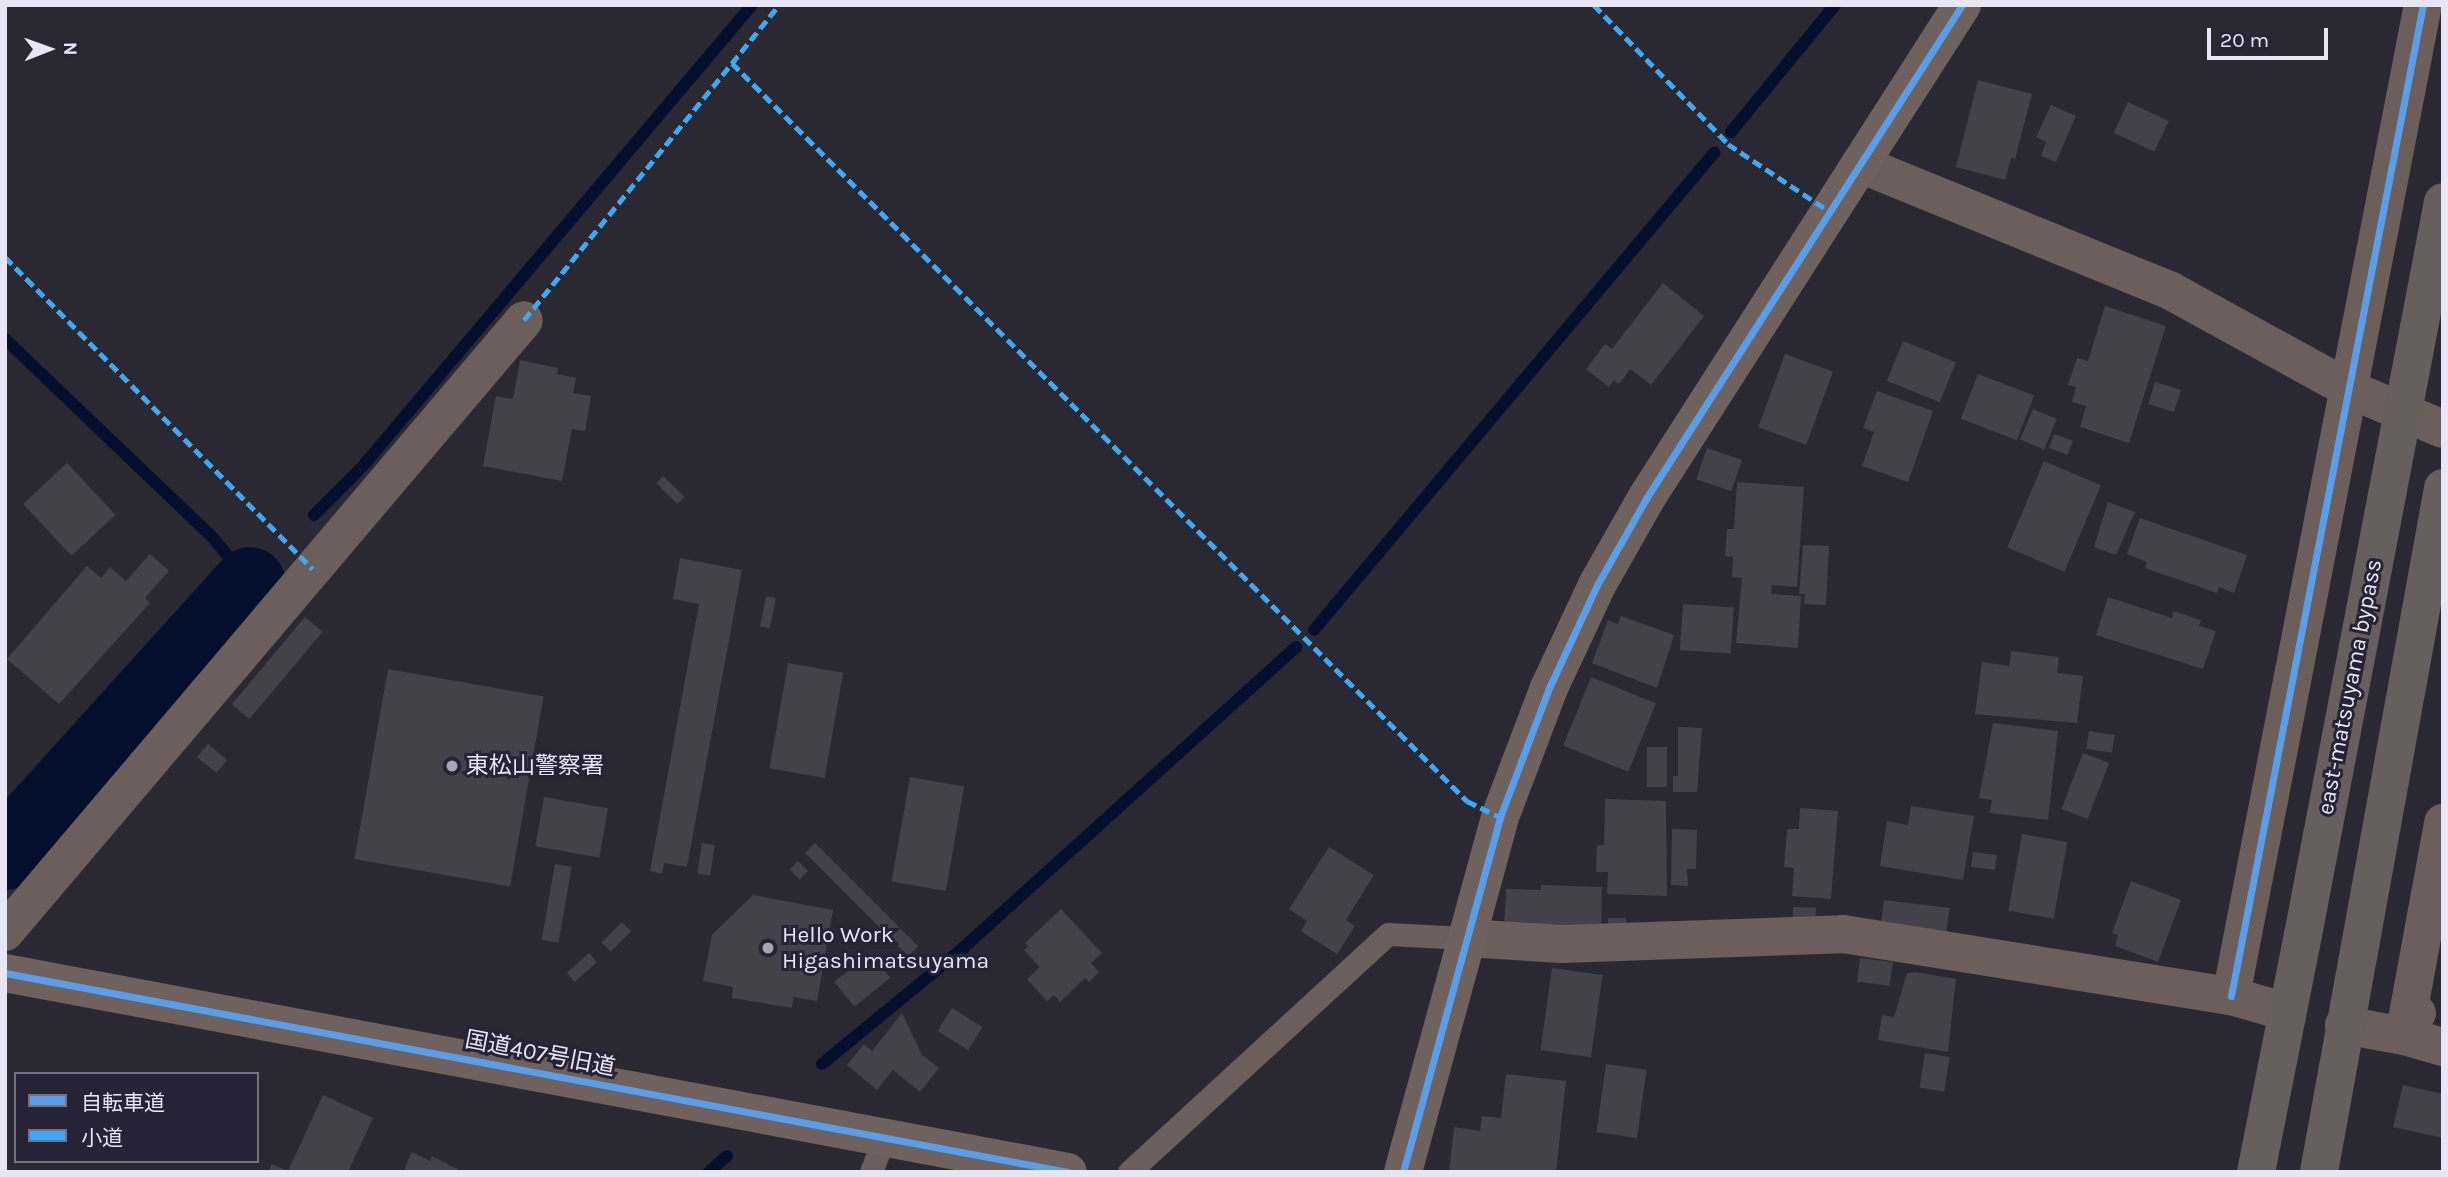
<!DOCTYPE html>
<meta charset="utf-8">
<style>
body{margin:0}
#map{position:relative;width:2448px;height:1177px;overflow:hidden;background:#2a2832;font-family:Karla,"Noto Sans JP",sans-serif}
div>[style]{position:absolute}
.stream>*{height:12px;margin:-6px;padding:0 6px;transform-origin:6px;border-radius:6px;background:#040e2d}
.river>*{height:72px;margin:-36px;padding:0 36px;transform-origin:36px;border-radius:36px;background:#040e2d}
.building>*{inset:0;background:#43414a;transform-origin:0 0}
.lane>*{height:23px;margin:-11.5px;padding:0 11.5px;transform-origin:11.5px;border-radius:11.5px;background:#6b5e5b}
.street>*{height:38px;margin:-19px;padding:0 19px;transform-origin:19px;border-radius:19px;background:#6b5e5b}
.secondary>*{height:38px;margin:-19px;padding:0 19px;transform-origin:19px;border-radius:19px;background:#6e615e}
.highway>*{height:38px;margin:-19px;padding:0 19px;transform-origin:19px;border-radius:19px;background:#675e5e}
.highway-bridge>*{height:38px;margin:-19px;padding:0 19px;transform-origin:19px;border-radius:19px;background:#675e5e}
.quiet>*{height:5px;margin-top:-2.5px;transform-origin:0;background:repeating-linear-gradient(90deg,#3fa9f5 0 10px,transparent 0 15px)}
.cycleway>*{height:7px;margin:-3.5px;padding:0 3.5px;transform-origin:3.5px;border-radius:3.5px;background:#5a9eea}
.dots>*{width:19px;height:19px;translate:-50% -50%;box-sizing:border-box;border:4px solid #272337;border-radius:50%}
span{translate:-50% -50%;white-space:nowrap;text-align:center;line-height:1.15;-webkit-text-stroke:6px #272337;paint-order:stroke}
.street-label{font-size:23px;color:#e8e6f4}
.poi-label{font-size:23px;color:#e8e6f4}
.left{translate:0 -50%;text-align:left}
.frame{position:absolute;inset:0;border:7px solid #e8e6f4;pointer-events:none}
.legend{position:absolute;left:14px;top:1072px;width:245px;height:91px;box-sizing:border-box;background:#272337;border:2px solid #747183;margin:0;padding:9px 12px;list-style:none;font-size:21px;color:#e8e6f4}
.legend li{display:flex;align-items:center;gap:14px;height:35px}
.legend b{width:35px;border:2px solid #747183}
.north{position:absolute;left:14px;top:14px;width:70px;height:70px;-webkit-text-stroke:5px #272337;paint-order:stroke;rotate:89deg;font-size:19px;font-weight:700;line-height:28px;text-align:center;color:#e8e6f4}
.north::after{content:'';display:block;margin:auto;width:24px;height:32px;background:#e8e6f4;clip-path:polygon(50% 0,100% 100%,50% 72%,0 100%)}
.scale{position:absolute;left:2207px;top:28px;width:121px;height:32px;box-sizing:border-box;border:4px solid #e8e6f4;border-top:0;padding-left:9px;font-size:21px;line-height:24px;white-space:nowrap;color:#e8e6f4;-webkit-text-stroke:5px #272337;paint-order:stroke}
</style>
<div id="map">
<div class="stream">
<i style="left:1731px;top:132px;width:164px;rotate:-50.7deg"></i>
<i style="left:5px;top:339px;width:289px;rotate:43.7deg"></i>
<i style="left:214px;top:539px;width:57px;rotate:50.7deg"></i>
<i style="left:250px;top:583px;width:16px;rotate:-35deg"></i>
<i style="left:314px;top:515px;width:68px;rotate:-45deg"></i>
<i style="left:362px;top:467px;width:605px;rotate:-49.83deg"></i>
<i style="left:1314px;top:630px;width:623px;rotate:-50.02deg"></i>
<i style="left:822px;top:1064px;width:183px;rotate:-39.4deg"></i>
<i style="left:963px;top:948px;width:449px;rotate:-42.1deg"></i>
<i style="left:709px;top:1172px;width:24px;rotate:-42deg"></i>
</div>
<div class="river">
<i style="left:5px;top:854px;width:365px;rotate:-47.9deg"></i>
</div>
<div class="building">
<i style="clip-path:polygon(1978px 80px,2032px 94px,2015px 159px,2011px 158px,2005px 180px,1956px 167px)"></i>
<i style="left:2128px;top:102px;width:45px;height:34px;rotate:25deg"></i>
<i style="clip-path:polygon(2051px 105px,2076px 116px,2056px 162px,2041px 156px,2046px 142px,2036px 137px)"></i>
<i style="clip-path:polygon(1663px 283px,1704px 316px,1651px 385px,1630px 369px,1619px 384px,1614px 380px,1609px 387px,1586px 369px,1605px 344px,1612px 349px)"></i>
<i style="clip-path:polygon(2105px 306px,2166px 326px,2129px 443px,2080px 427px,2086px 406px,2072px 402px,2076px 387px,2068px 385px,2077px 358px,2088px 361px)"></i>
<i style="left:1903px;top:341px;width:57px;height:43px;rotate:22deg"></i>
<i style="left:1785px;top:354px;width:51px;height:78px;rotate:20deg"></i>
<i style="clip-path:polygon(520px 360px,558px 368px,557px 374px,576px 378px,573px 393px,591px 396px,585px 431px,572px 429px,562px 481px,483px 466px,496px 396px,513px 399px)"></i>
<i style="left:1978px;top:374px;width:60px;height:48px;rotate:21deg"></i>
<i style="left:2155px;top:382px;width:27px;height:23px;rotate:17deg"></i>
<i style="clip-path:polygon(1877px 391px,1933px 411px,1908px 482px,1862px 466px,1874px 432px,1863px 428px)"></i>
<i style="left:2033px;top:409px;width:26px;height:33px;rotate:23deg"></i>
<i style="left:2054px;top:434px;width:20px;height:15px;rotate:20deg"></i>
<i style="left:1707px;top:448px;width:37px;height:33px;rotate:19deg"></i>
<i style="left:2044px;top:461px;width:62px;height:94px;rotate:23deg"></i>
<i style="left:67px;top:463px;width:71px;height:60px;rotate:47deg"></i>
<i style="left:663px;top:476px;width:30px;height:10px;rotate:44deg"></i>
<i style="clip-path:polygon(1737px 482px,1804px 487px,1797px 587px,1772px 585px,1771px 594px,1801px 596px,1798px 648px,1736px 643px,1742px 578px,1732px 577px,1733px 557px,1725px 556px,1727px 529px,1734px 529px)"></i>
<i style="clip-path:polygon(2108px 502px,2135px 512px,2116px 555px,2094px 547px)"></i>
<i style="clip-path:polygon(2140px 518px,2247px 555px,2234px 593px,2219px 587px,2217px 593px,2145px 568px,2147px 562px,2127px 554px)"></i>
<i style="clip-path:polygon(1803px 545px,1829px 546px,1826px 605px,1804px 604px,1805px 594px,1799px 594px)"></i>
<i style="clip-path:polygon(150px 554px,169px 571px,145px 598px,150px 603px,59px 704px,7px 659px,87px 566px,101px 578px,110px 567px,126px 581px)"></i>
<i style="clip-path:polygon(680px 558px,742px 570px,687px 867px,664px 863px,662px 874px,650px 871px,699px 604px,673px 599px)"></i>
<i style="left:766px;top:596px;width:10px;height:31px;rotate:11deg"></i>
<i style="clip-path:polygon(2108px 597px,2172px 618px,2173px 611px,2201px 620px,2199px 626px,2216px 631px,2203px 669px,2096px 635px)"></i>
<i style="left:1683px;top:604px;width:51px;height:46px;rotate:4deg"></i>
<i style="clip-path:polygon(1621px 616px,1674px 635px,1657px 688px,1592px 663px,1608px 620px,1618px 624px)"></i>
<i style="left:305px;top:617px;width:23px;height:114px;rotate:40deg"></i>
<i style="clip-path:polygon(2011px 651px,2059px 657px,2057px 673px,2083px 676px,2077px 723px,1975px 714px,1982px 662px,2009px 666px)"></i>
<i style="left:788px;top:663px;width:56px;height:107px;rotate:10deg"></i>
<i style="left:388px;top:669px;width:158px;height:193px;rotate:10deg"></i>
<i style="left:1591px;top:677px;width:70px;height:74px;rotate:22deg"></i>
<i style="clip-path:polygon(1993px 723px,2058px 731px,2048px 820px,1990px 813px,1992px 800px,1979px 798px)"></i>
<i style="clip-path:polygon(1678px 727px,1702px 728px,1697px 792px,1673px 792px,1673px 776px,1678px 776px)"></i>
<i style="left:2089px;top:731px;width:26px;height:18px;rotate:9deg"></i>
<i style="left:208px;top:744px;width:25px;height:17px;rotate:40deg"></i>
<i style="left:1647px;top:747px;width:20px;height:40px"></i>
<i style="left:2083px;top:753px;width:28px;height:60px;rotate:21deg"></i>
<i style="left:910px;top:777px;width:55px;height:106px;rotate:10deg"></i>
<i style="left:544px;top:797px;width:65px;height:50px;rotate:10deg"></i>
<i style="clip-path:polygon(1605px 799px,1666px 801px,1667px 896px,1607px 894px,1608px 872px,1596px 872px,1597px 845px,1604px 845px)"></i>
<i style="clip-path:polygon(1911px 806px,1974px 816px,1963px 880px,1880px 866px,1887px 821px,1908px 825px)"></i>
<i style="clip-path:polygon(1800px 808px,1838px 811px,1831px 899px,1792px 896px,1794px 868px,1784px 867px,1787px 829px,1799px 829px)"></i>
<i style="clip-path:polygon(1672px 829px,1697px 830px,1696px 869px,1687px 869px,1688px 886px,1671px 885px)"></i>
<i style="left:2022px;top:834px;width:46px;height:78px;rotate:10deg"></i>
<i style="left:702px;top:843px;width:13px;height:31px;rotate:9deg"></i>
<i style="left:815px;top:843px;width:146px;height:14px;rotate:45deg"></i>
<i style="clip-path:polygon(1329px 847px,1374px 875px,1346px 920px,1355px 926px,1337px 954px,1301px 931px,1307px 921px,1289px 909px)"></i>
<i style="left:1973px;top:852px;width:24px;height:15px;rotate:7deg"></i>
<i style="left:798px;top:861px;width:14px;height:12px;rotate:45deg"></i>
<i style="left:555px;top:864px;width:17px;height:77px;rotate:10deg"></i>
<i style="clip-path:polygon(2131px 881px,2181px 900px,2158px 962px,2115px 946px,2118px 935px,2112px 933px)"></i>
<i style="clip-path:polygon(1541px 885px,1602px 887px,1601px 933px,1504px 933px,1506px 889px,1541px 890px)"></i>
<i style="clip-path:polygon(753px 895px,833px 910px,817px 1001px,793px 997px,792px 1008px,732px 998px,733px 987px,703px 981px,712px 935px)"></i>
<i style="left:1884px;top:900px;width:66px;height:27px;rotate:7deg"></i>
<i style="left:1793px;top:907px;width:23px;height:14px;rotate:2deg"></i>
<i style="clip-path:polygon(1061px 909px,1102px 953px,1091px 963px,1099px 972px,1089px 982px,1085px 978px,1060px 1002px,1054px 995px,1047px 1001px,1027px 979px,1040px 967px,1024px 950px,1028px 947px,1025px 943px)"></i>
<i style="left:1608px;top:918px;width:18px;height:16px"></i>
<i style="left:622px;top:922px;width:13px;height:29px;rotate:45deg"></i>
<i style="left:589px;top:953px;width:12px;height:30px;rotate:48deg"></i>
<i style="left:870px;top:953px;width:32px;height:46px;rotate:51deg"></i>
<i style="left:1860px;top:958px;width:33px;height:24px;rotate:7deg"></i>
<i style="left:1552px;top:968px;width:51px;height:83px;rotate:8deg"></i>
<i style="clip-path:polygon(1915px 972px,1956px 979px,1948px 1052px,1878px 1040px,1882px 1015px,1894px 1017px,1907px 973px)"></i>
<i style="left:952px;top:1008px;width:36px;height:27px;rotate:32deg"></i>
<i style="clip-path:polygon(902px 1013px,922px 1055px,939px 1068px,920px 1092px,893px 1070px,877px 1090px,847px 1065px,864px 1044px,872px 1051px)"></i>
<i style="left:1925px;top:1053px;width:25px;height:35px;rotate:9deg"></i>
<i style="left:1606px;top:1064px;width:41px;height:69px;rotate:8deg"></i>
<i style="clip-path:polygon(1506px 1074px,1566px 1081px,1556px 1172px,1449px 1172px,1454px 1127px,1480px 1131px,1482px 1116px,1501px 1118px)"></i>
<i style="clip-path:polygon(2403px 1085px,2443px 1094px,2443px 1138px,2393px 1127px)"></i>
<i style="clip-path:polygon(323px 1095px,373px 1118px,348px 1172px,268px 1172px,272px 1164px,288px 1171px)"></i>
<i style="clip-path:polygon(412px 1152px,430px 1161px,432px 1156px,463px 1172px,403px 1172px)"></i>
</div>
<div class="lane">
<i style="left:871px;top:1172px;width:36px;rotate:-69deg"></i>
<i style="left:1129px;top:1172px;width:352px;rotate:-42.6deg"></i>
<i style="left:1388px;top:934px;width:77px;rotate:3deg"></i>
</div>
<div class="street">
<i style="left:1860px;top:164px;width:336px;rotate:22.2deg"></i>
<i style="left:2171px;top:291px;width:203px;rotate:28.8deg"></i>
<i style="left:2349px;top:389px;width:102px;rotate:23.1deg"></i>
<i style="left:5px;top:932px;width:802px;rotate:-49.7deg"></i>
<i style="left:1465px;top:938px;width:97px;rotate:3.5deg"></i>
<i style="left:1562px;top:944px;width:281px;rotate:-2deg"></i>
<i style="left:1843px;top:934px;width:393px;rotate:9.1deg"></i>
<i style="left:2231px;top:996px;width:58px;rotate:15.9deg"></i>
<i style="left:2231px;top:996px;width:1009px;rotate:-79.04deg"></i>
<i style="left:2417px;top:1013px;width:26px;rotate:119deg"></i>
<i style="left:2404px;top:1036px;width:41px;rotate:15.8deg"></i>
<i style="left:2344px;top:1025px;width:61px;rotate:10.4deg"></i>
<i style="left:2404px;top:1036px;width:217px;rotate:-79.6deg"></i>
</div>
<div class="secondary">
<i style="left:5px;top:973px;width:1081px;rotate:10.6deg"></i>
<i style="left:1403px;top:1172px;width:368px;rotate:-74.7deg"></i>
<i style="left:1500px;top:817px;width:138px;rotate:-69.2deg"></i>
<i style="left:1549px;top:688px;width:114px;rotate:-65deg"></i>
<i style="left:1597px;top:585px;width:101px;rotate:-60.4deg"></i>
<i style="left:1647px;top:497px;width:584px;rotate:-57.37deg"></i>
</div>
<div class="highway">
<i style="left:2256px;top:1172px;width:242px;rotate:-78.8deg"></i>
<i style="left:2319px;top:1172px;width:695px;rotate:-79.72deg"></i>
</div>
<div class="highway-bridge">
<i style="left:2303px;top:935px;width:746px;rotate:-79.19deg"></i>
</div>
<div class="quiet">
<i style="left:1594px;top:5px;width:193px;rotate:46deg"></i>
<i style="left:1728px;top:144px;width:121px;rotate:33.6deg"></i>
<i style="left:732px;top:63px;width:1042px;rotate:45.12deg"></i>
<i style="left:1467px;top:801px;width:37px;rotate:26deg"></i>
<i style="left:5px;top:257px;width:438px;rotate:45.4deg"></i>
<i style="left:524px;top:320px;width:405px;rotate:-51deg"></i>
</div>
<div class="cycleway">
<i style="left:5px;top:973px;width:1081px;rotate:10.6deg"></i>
<i style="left:2231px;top:996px;width:1009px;rotate:-79.04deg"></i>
<i style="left:1403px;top:1172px;width:368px;rotate:-74.7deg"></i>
<i style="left:1500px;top:817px;width:138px;rotate:-69.2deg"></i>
<i style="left:1549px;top:688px;width:114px;rotate:-65deg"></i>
<i style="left:1597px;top:585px;width:101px;rotate:-60.4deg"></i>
<i style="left:1647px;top:497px;width:584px;rotate:-57.37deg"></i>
</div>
<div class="dots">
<i style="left:452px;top:766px;background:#a6a4b0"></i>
<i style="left:768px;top:948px;background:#a6a4b0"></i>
</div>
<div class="street-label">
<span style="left:2350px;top:687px;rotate:-79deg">east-matsuyama bypass</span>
<span style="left:540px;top:1054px;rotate:11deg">国道407号旧道</span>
</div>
<div class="poi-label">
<span class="left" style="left:466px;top:766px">東松山警察署</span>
<span class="left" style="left:782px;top:948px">Hello Work<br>Higashimatsuyama</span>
</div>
<div class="frame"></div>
<ul class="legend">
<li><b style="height:9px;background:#5a9eea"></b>自転車道</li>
<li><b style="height:9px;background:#3fa9f5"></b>小道</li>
</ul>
<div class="north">N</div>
<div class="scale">20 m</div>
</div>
